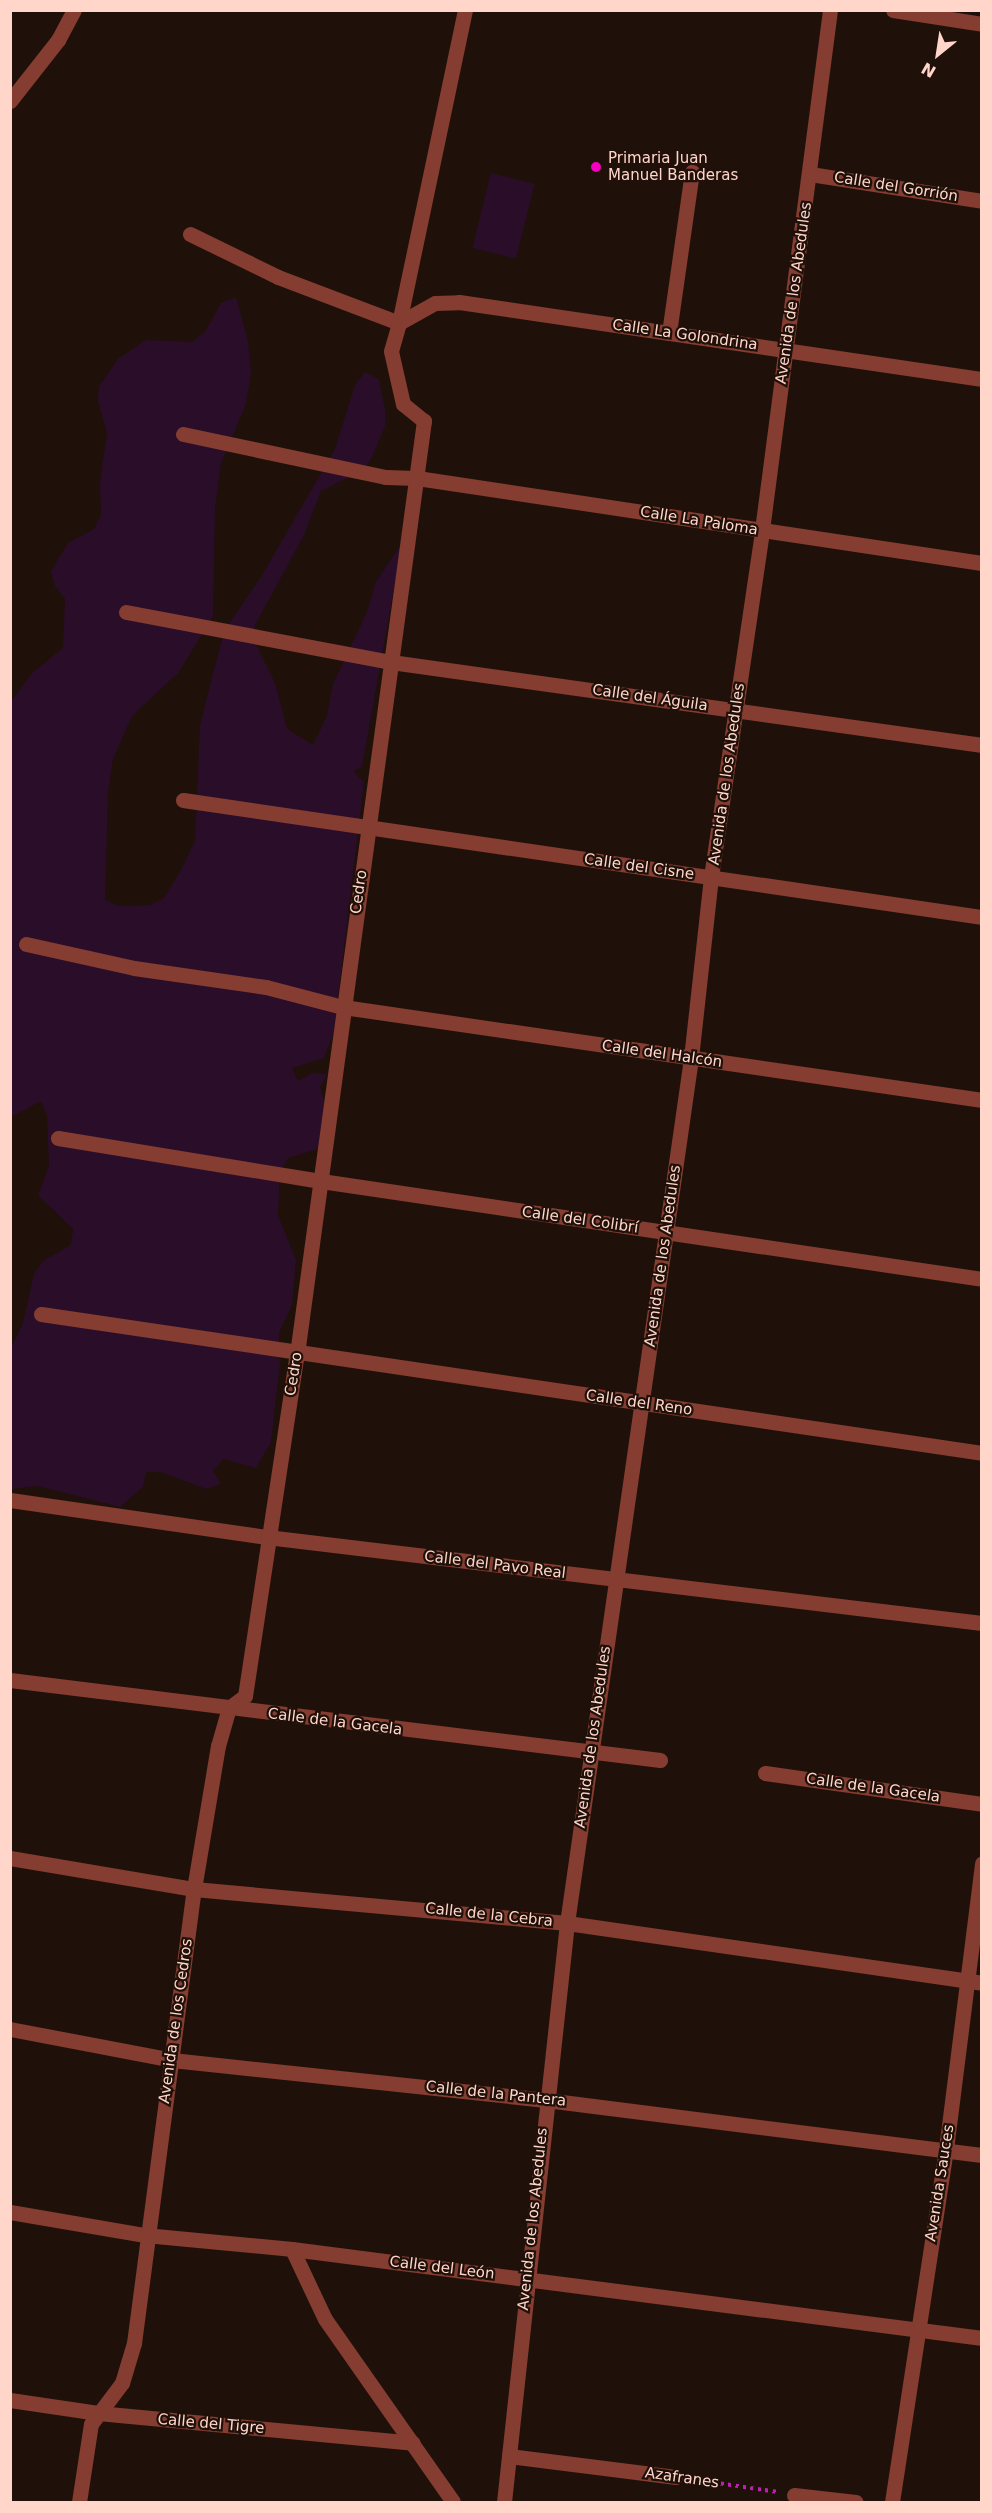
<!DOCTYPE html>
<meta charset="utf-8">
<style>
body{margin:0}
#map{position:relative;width:992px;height:2513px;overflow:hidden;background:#20100a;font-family:"DejaVu Sans",sans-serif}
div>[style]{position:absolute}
.green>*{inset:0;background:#2a0d28;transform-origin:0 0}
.path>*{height:4px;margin-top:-2px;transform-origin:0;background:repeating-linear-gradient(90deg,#bc20b2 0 3px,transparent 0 7.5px)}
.minor>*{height:15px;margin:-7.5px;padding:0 7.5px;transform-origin:7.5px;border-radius:7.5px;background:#843d30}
.dots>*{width:16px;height:16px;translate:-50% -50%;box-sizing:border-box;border:3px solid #20100a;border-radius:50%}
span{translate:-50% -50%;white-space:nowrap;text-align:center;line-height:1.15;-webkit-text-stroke:4.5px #20100a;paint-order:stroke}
.poi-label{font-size:15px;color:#ffd6c9}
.left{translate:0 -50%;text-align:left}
.street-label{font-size:15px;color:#ffd6c9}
.frame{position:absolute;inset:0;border:12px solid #ffd6c9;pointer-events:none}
.north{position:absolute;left:908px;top:24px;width:60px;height:60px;-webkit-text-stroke:4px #20100a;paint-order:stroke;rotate:210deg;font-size:16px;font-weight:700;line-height:24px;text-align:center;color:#ffd6c9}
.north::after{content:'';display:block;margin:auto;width:21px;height:27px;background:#ffd6c9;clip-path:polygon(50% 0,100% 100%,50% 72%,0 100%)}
</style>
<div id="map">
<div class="green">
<i style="left:491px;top:173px;width:45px;height:77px;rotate:14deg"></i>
<i style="clip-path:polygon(236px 297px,248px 341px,251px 373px,246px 404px,221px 463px,215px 509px,213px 616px,179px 672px,132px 716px,113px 759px,108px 791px,105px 900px,118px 906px,150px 905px,164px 898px,181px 870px,195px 841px,200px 725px,224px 631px,261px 577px,335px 449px,355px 385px,365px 372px,379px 379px,385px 410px,385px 426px,373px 455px,364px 470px,321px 491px,304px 535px,255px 625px,254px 641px,275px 683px,287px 729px,313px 745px,327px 716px,333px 684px,367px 612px,376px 582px,402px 543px,362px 767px,353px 771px,364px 782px,334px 1031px,324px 1058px,292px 1068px,298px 1081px,312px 1073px,327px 1074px,320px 1087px,325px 1103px,318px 1149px,288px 1158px,280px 1172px,278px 1215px,296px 1260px,292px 1305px,279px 1332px,280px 1363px,271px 1442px,256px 1468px,223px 1459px,213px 1471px,221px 1484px,206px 1489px,161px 1472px,146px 1472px,143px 1487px,120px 1507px,38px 1486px,11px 1489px,11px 1348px,23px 1323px,34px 1274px,43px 1261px,71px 1245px,73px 1229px,38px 1195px,49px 1166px,47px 1116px,41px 1101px,11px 1117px,11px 702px,32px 673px,63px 648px,65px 599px,55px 586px,51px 571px,68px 543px,94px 529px,101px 515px,100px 482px,107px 433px,98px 401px,99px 386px,118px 359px,146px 340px,192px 342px,205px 332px,221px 303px)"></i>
</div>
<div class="path">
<i style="left:691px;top:2479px;width:88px;rotate:8.5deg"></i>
</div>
<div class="minor">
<i style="left:893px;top:10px;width:90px;rotate:8.9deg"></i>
<i style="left:10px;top:101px;width:78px;rotate:-51.8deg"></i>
<i style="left:58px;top:40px;width:34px;rotate:-62deg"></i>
<i style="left:810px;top:174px;width:174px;rotate:8.9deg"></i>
<i style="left:190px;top:234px;width:98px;rotate:26deg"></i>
<i style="left:278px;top:277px;width:129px;rotate:20.8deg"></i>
<i style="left:399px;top:323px;width:320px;rotate:-78.1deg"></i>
<i style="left:669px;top:333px;width:163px;rotate:-81.9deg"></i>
<i style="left:183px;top:434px;width:207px;rotate:12deg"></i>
<i style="left:385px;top:477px;width:32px;rotate:2deg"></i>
<i style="left:417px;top:478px;width:571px;rotate:8.56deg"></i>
<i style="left:126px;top:612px;width:270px;rotate:10.7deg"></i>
<i style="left:391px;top:662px;width:597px;rotate:7.99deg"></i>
<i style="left:183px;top:800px;width:808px;rotate:8.33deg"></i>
<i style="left:26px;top:944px;width:111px;rotate:12.5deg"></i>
<i style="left:134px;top:968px;width:133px;rotate:8.2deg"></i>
<i style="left:266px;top:987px;width:80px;rotate:14.6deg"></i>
<i style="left:343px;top:1007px;width:646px;rotate:8.28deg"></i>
<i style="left:58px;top:1138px;width:266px;rotate:9.3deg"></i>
<i style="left:321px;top:1181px;width:668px;rotate:8.43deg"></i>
<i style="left:41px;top:1314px;width:951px;rotate:8.4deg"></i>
<i style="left:10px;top:1500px;width:260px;rotate:8.2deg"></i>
<i style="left:267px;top:1537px;width:720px;rotate:6.86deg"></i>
<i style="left:10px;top:1680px;width:655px;rotate:7.02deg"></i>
<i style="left:765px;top:1773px;width:219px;rotate:8.1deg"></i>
<i style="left:10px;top:1858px;width:187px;rotate:9.6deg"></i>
<i style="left:194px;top:1889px;width:375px;rotate:5.2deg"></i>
<i style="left:567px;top:1923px;width:419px;rotate:8.2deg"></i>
<i style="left:10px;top:2029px;width:165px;rotate:10.8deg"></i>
<i style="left:172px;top:2060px;width:376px;rotate:6.1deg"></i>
<i style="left:546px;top:2100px;width:439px;rotate:7.2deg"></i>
<i style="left:10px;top:2212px;width:137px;rotate:9.7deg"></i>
<i style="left:145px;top:2235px;width:148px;rotate:5.4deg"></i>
<i style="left:292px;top:2249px;width:696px;rotate:7.35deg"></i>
<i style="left:292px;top:2249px;width:77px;rotate:64.8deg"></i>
<i style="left:325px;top:2319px;width:223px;rotate:55deg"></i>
<i style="left:10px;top:2400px;width:89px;rotate:8.4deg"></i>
<i style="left:98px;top:2413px;width:316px;rotate:5.4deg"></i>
<i style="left:509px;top:2456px;width:168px;rotate:7.2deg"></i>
<i style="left:794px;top:2495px;width:62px;rotate:6.4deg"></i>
<i style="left:79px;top:2502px;width:79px;rotate:-81.3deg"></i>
<i style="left:91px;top:2424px;width:51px;rotate:-52.9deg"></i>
<i style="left:122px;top:2383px;width:42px;rotate:-73.3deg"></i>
<i style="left:134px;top:2343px;width:458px;rotate:-82.5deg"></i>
<i style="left:194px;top:1889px;width:145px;rotate:-80.5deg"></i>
<i style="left:218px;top:1746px;width:40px;rotate:-74deg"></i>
<i style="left:229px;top:1708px;width:20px;rotate:-37deg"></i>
<i style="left:245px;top:1696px;width:346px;rotate:-81.4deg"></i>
<i style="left:297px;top:1354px;width:942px;rotate:-82.25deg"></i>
<i style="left:424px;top:421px;width:27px;rotate:-141deg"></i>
<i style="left:403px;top:404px;width:54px;rotate:-102.8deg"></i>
<i style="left:391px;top:351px;width:29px;rotate:-74deg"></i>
<i style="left:399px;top:323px;width:41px;rotate:-29.1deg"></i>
<i style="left:435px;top:303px;width:24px;rotate:-2deg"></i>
<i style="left:459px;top:302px;width:529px;rotate:8.38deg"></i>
<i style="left:504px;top:2502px;width:582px;rotate:-83.79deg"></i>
<i style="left:567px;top:1923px;width:874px;rotate:-81.84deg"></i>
<i style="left:691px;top:1058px;width:182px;rotate:-83.7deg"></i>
<i style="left:711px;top:877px;width:351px;rotate:-81.6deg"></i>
<i style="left:762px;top:530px;width:524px;rotate:-82.55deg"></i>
<i style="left:892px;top:2502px;width:357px;rotate:-81.3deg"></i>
<i style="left:946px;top:2149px;width:288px;rotate:-82.8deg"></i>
</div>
<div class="dots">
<i style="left:596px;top:167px;background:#f400be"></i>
</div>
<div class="poi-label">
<span class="left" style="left:608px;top:167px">Primaria Juan<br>Manuel Banderas</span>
</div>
<div class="street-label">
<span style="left:896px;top:187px;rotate:9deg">Calle del Gorrión</span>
<span style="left:794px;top:293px;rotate:-82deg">Avenida de los Abedules</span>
<span style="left:685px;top:335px;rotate:8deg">Calle La Golondrina</span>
<span style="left:699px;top:521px;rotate:9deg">Calle La Paloma</span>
<span style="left:650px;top:698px;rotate:8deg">Calle del Águila</span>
<span style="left:727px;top:774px;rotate:-82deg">Avenida de los Abedules</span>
<span style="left:639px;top:867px;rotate:8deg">Calle del Cisne</span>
<span style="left:359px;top:892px;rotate:-82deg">Cedro</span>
<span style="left:662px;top:1054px;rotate:8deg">Calle del Halcón</span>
<span style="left:580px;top:1220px;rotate:8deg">Calle del Colibrí</span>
<span style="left:663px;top:1256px;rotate:-82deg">Avenida de los Abedules</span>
<span style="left:294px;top:1374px;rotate:-81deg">Cedro</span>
<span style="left:639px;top:1403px;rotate:8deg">Calle del Reno</span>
<span style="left:495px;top:1565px;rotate:7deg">Calle del Pavo Real</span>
<span style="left:335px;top:1722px;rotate:7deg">Calle de la Gacela</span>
<span style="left:593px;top:1737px;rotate:-82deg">Avenida de los Abedules</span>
<span style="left:873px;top:1788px;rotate:8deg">Calle de la Gacela</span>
<span style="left:489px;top:1915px;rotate:6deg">Calle de la Cebra</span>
<span style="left:176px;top:2021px;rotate:-82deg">Avenida de los Cedros</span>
<span style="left:496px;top:2094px;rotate:6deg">Calle de la Pantera</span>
<span style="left:940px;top:2183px;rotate:-81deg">Avenida Sauces</span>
<span style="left:533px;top:2219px;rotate:-84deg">Avenida de los Abedules</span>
<span style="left:442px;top:2268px;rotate:7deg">Calle del León</span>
<span style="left:211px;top:2424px;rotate:5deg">Calle del Tigre</span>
<span style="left:682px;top:2478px;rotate:8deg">Azafranes</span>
</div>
<div class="frame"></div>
<div class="north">N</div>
</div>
